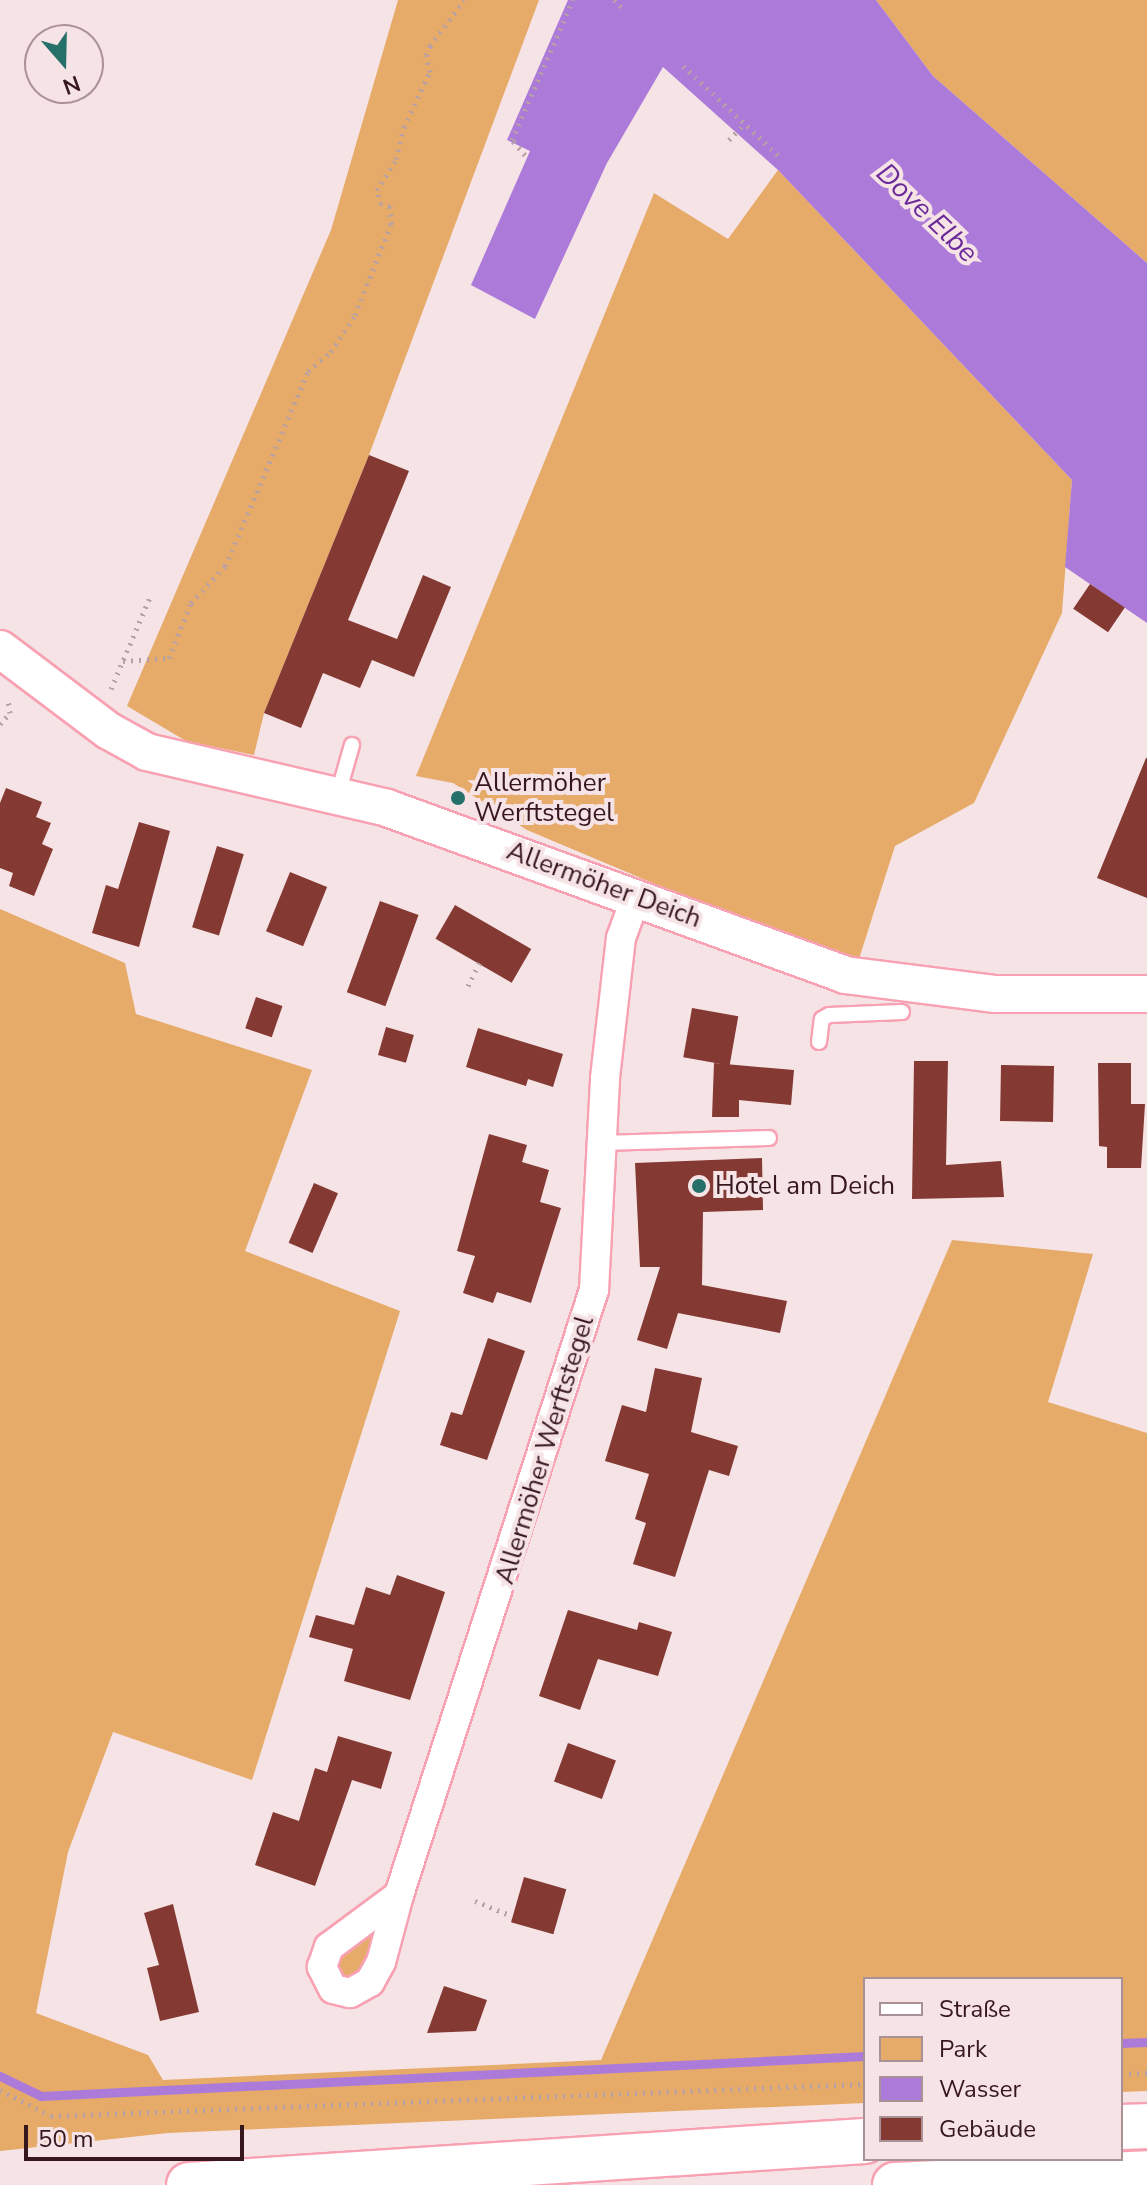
<!DOCTYPE html>
<meta charset="utf-8">
<style>
body{margin:0}
#map{position:relative;width:1147px;height:2185px;overflow:hidden;background:#f6e3e6;font-family:"Nunito Sans",sans-serif}
div>[style]{position:absolute}
.green>*{inset:0;background:#e6aa69}
.water>*{inset:0;background:#ac7bda}
.stream>*{height:9px;margin:-4.5px;padding:0 4.5px;transform-origin:4.5px;border-radius:4.5px;background:#ac7bda}
.building>*{inset:0;background:#843932;transform-origin:0 0}
.path>*{height:5px;margin-top:-2.5px;transform-origin:0;background:repeating-linear-gradient(90deg,#b8a1a5 0 2px,transparent 0 8px)}
.roads{filter:drop-shadow(2px 0 #f8a1b2) drop-shadow(-2px 0 #f8a1b2) drop-shadow(0 2px #f8a1b2) drop-shadow(0 -2px #f8a1b2)}
.service>*{height:14px;margin:-7px;padding:0 7px;transform-origin:7px;border-radius:7px;background:#fff}
.minor>*{height:28px;margin:-14px;padding:0 14px;transform-origin:14px;border-radius:14px;background:#fff}
.tertiary>*{height:36px;margin:-18px;padding:0 18px;transform-origin:18px;border-radius:18px;background:#fff}
.motorway>*{height:44px;margin:-22px;padding:0 22px;transform-origin:22px;border-radius:22px;background:#fff}
.dots>*{width:22px;height:22px;translate:-50% -50%;box-sizing:border-box;border:4px solid #f6e3e6;border-radius:50%}
span{translate:-50% -50%;white-space:nowrap;text-align:center;line-height:1.15;-webkit-text-stroke:8px #f6e3e6;paint-order:stroke}
.poi-label{font-size:26px;color:#37171e}
.left{translate:0 -50%;text-align:left}
.street-label{font-size:26px;color:#37171e}
.water-label{font-size:28px;color:#6a2999;font-style:italic}
.legend{position:absolute;left:863px;top:1977px;width:260px;height:184px;box-sizing:border-box;background:#f6e3e6;border:2px solid #aa9196;margin:0;padding:10px 14px;list-style:none;font-size:24px;color:#37171e}
.legend li{display:flex;align-items:center;gap:16px;height:40px}
.legend b{width:40px;border:2px solid #aa9196}
.north{position:absolute;left:24px;top:24px;width:80px;height:80px;box-sizing:border-box;background:#f6e3e6;border:2px solid #aa9196;border-radius:50%;rotate:160deg;font-size:22px;font-weight:700;line-height:32px;text-align:center;color:#37171e}
.north::after{content:'';display:block;margin:auto;width:28px;height:36px;background:#27706a;clip-path:polygon(50% 0,100% 100%,50% 72%,0 100%)}
.scale{position:absolute;left:24px;top:2125px;width:220px;height:36px;box-sizing:border-box;border:4px solid #37171e;border-top:0;padding-left:10px;font-size:24px;line-height:28px;white-space:nowrap;color:#37171e;-webkit-text-stroke:6px #f6e3e6;paint-order:stroke}
</style>
<div id="map">
<div class="green">
<i style="clip-path:polygon(398px 0,539px 0,369px 455px,264px 713px,254px 755px,186px 741px,127px 706px,331px 230px)"></i>
<i style="clip-path:polygon(876px 0,1147px 0,1147px 263px,933px 76px)"></i>
<i style="clip-path:polygon(778px 170px,1072px 480px,1062px 613px,974px 803px,895px 846px,858px 962px,750px 924px,527px 830px,453px 783px,416px 776px,654px 193px,728px 239px)"></i>
<i style="clip-path:polygon(0 909px,125px 963px,136px 1014px,312px 1070px,245px 1251px,400px 1311px,252px 1780px,113px 1732px,68px 1852px,36px 2013px,148px 2055px,163px 2080px,601px 2060px,952px 1240px,1093px 1254px,1048px 1402px,1147px 1433px,1147px 2091px,1121px 2092px,1121px 1979px,865px 1979px,865px 2103px,168px 2133px,0 2151px)"></i>
<i style="clip-path:polygon(378px 1924px,368px 1962px,353px 1980px,340px 1978px,336px 1962px,341px 1955px)"></i>
</div>
<div class="water">
<i style="clip-path:polygon(568px 0,876px 0,933px 76px,1147px 263px,1147px 623px,1065px 567px,1072px 480px,778px 170px,663px 67px,607px 163px,535px 319px,471px 285px,530px 151px,507px 140px)"></i>
</div>
<div class="stream">
<i style="left:1121px;top:2043px;width:26px;rotate:-2deg"></i>
<i style="left:0;top:2076px;width:46px;rotate:26deg"></i>
<i style="left:41px;top:2096px;width:825px;rotate:-2.78deg"></i>
</div>
<div class="building">
<i style="clip-path:polygon(369px 455px,409px 471px,348px 620px,397px 639px,423px 575px,451px 587px,414px 677px,372px 660px,360px 688px,323px 673px,301px 728px,264px 713px)"></i>
<i style="left:1090px;top:584px;width:42px;height:30px;rotate:34deg"></i>
<i style="clip-path:polygon(1146px 758px,1147px 758px,1147px 898px,1097px 878px)"></i>
<i style="clip-path:polygon(6px 788px,42px 802px,36px 817px,51px 823px,42px 844px,53px 849px,34px 896px,9px 886px,13px 873px,0 868px,0 803px)"></i>
<i style="clip-path:polygon(139px 822px,170px 831px,139px 947px,92px 933px,106px 885px,118px 889px)"></i>
<i style="left:217px;top:846px;width:28px;height:85px;rotate:17deg"></i>
<i style="left:290px;top:872px;width:40px;height:64px;rotate:22deg"></i>
<i style="left:380px;top:901px;width:41px;height:97px;rotate:20deg"></i>
<i style="left:455px;top:905px;width:88px;height:39px;rotate:30deg"></i>
<i style="left:256px;top:997px;width:28px;height:33px;rotate:19deg"></i>
<i style="left:692px;top:1008px;width:47px;height:50px;rotate:10deg"></i>
<i style="left:386px;top:1027px;width:29px;height:29px;rotate:16deg"></i>
<i style="clip-path:polygon(478px 1028px,563px 1054px,553px 1087px,528px 1079px,526px 1086px,466px 1067px)"></i>
<i style="clip-path:polygon(914px 1061px,948px 1061px,946px 1165px,1001px 1161px,1004px 1197px,912px 1199px)"></i>
<i style="clip-path:polygon(714px 1063px,794px 1070px,791px 1105px,739px 1100px,739px 1117px,712px 1117px)"></i>
<i style="clip-path:polygon(1098px 1063px,1131px 1063px,1131px 1104px,1145px 1104px,1141px 1168px,1107px 1168px,1107px 1147px,1099px 1146px)"></i>
<i style="left:1001px;top:1065px;width:53px;height:56px;rotate:1deg"></i>
<i style="clip-path:polygon(489px 1134px,527px 1145px,522px 1162px,549px 1170px,540px 1202px,561px 1208px,531px 1303px,497px 1292px,493px 1303px,463px 1293px,475px 1256px,457px 1251px)"></i>
<i style="clip-path:polygon(762px 1158px,763px 1210px,703px 1212px,702px 1285px,787px 1301px,780px 1333px,678px 1313px,667px 1349px,637px 1340px,660px 1267px,640px 1267px,635px 1163px)"></i>
<i style="left:314px;top:1183px;width:26px;height:65px;rotate:23deg"></i>
<i style="clip-path:polygon(488px 1338px,525px 1351px,487px 1460px,440px 1445px,451px 1412px,462px 1415px)"></i>
<i style="clip-path:polygon(655px 1368px,702px 1378px,691px 1432px,738px 1446px,729px 1476px,709px 1470px,675px 1577px,633px 1564px,646px 1523px,635px 1519px,649px 1474px,605px 1461px,622px 1405px,646px 1412px)"></i>
<i style="clip-path:polygon(397px 1575px,445px 1592px,410px 1700px,344px 1681px,353px 1649px,309px 1637px,316px 1615px,354px 1625px,366px 1587px,390px 1595px)"></i>
<i style="clip-path:polygon(568px 1610px,637px 1630px,639px 1622px,672px 1632px,658px 1676px,598px 1659px,580px 1710px,539px 1696px)"></i>
<i style="clip-path:polygon(338px 1736px,392px 1752px,381px 1789px,352px 1780px,315px 1886px,255px 1865px,273px 1812px,299px 1821px,315px 1768px,327px 1772px)"></i>
<i style="left:568px;top:1743px;width:51px;height:41px;rotate:20deg"></i>
<i style="left:524px;top:1877px;width:44px;height:47px;rotate:16deg"></i>
<i style="clip-path:polygon(173px 1904px,199px 2012px,160px 2021px,147px 1968px,159px 1965px,144px 1913px)"></i>
<i style="clip-path:polygon(444px 1986px,487px 2000px,476px 2031px,427px 2033px)"></i>
</div>
<div class="path">
<i style="left:614px;top:0;width:11px;rotate:45deg"></i>
<i style="left:683px;top:66px;width:130px;rotate:43.1deg"></i>
<i style="left:729px;top:140px;width:21px;rotate:-47deg"></i>
<i style="left:525px;top:155px;width:20px;rotate:-131deg"></i>
<i style="left:512px;top:140px;width:153px;rotate:-66.5deg"></i>
<i style="left:123px;top:661px;width:46px;rotate:-3.7deg"></i>
<i style="left:169px;top:658px;width:59px;rotate:-68.2deg"></i>
<i style="left:191px;top:603px;width:50px;rotate:-47.4deg"></i>
<i style="left:225px;top:566px;width:24px;rotate:-66deg"></i>
<i style="left:235px;top:544px;width:188px;rotate:-67.1deg"></i>
<i style="left:308px;top:371px;width:30px;rotate:-40deg"></i>
<i style="left:331px;top:352px;width:44px;rotate:-57deg"></i>
<i style="left:355px;top:315px;width:98px;rotate:-68.4deg"></i>
<i style="left:391px;top:224px;width:18px;rotate:-93deg"></i>
<i style="left:390px;top:206px;width:9px;rotate:-167deg"></i>
<i style="left:381px;top:204px;width:15px;rotate:-106deg"></i>
<i style="left:377px;top:190px;width:36px;rotate:-58deg"></i>
<i style="left:396px;top:159px;width:33px;rotate:-76deg"></i>
<i style="left:404px;top:127px;width:61px;rotate:-64.7deg"></i>
<i style="left:430px;top:72px;width:17px;rotate:-103deg"></i>
<i style="left:426px;top:55px;width:10px;rotate:-66deg"></i>
<i style="left:430px;top:46px;width:57px;rotate:-53.5deg"></i>
<i style="left:111px;top:689px;width:100px;rotate:-67deg"></i>
<i style="left:0;top:724px;width:15px;rotate:-48deg"></i>
<i style="left:10px;top:713px;width:15px;rotate:-98deg"></i>
<i style="left:468px;top:986px;width:30px;rotate:-64deg"></i>
<i style="left:475px;top:1901px;width:35px;rotate:22deg"></i>
<i style="left:1121px;top:2074px;width:26px;rotate:-2deg"></i>
<i style="left:0;top:2090px;width:57px;rotate:27deg"></i>
<i style="left:51px;top:2116px;width:815px;rotate:-2.25deg"></i>
</div>
<div class="roads">
<div class="service">
<i style="left:338px;top:794px;width:51px;rotate:-74.1deg"></i>
<i style="left:819px;top:1042px;width:23px;rotate:-83deg"></i>
<i style="left:822px;top:1019px;width:8px;rotate:-30deg"></i>
<i style="left:829px;top:1015px;width:73px;rotate:-2.4deg"></i>
<i style="left:601px;top:1143px;width:168px;rotate:-1.7deg"></i>
</div>
<div class="minor">
<i style="left:399px;top:1895px;width:69px;rotate:105deg"></i>
<i style="left:381px;top:1962px;width:23px;rotate:119deg"></i>
<i style="left:370px;top:1982px;width:23px;rotate:151deg"></i>
<i style="left:350px;top:1993px;width:17px;rotate:-167deg"></i>
<i style="left:333px;top:1989px;width:25px;rotate:-117deg"></i>
<i style="left:322px;top:1967px;width:21px;rotate:-71deg"></i>
<i style="left:329px;top:1947px;width:87px;rotate:-36.6deg"></i>
<i style="left:399px;top:1895px;width:636px;rotate:-72.14deg"></i>
<i style="left:594px;top:1290px;width:212px;rotate:-87deg"></i>
<i style="left:605px;top:1078px;width:141px;rotate:-83.5deg"></i>
<i style="left:621px;top:938px;width:44px;rotate:-69.9deg"></i>
</div>
<div class="tertiary">
<i style="left:0;top:649px;width:136px;rotate:37deg"></i>
<i style="left:109px;top:731px;width:43px;rotate:28.9deg"></i>
<i style="left:147px;top:752px;width:246px;rotate:13.1deg"></i>
<i style="left:387px;top:808px;width:487px;rotate:20deg"></i>
<i style="left:845px;top:975px;width:152px;rotate:7.2deg"></i>
<i style="left:996px;top:994px;width:151px"></i>
</div>
<div class="motorway">
<i style="left:1121px;top:2127px;width:26px;rotate:-2deg"></i>
<i style="left:189px;top:2185px;width:677px;rotate:-3.72deg"></i>
<i style="left:895px;top:2185px;width:252px;rotate:-2.7deg"></i>
</div>
</div>
<div class="dots">
<i style="left:458px;top:798px;background:#27706a"></i>
<i style="left:699px;top:1186px;background:#27706a"></i>
</div>
<div class="poi-label">
<span class="left" style="left:474px;top:798px">Allermöher<br>Werftstegel</span>
<span class="left" style="left:715px;top:1186px">Hotel am Deich</span>
</div>
<div class="street-label">
<span style="left:604px;top:885px;rotate:20deg">Allermöher Deich</span>
<span style="left:545px;top:1450px;rotate:-73deg">Allermöher Werftstegel</span>
</div>
<div class="water-label">
<span style="left:927px;top:213px;rotate:44deg">Dove Elbe</span>
</div>
<ul class="legend">
<li><b style="height:10px;background:#fff"></b>Straße</li>
<li><b style="height:22px;background:#e6aa69"></b>Park</li>
<li><b style="height:22px;background:#ac7bda"></b>Wasser</li>
<li><b style="height:22px;background:#843932"></b>Gebäude</li>
</ul>
<div class="north">N</div>
<div class="scale">50 m</div>
</div>
